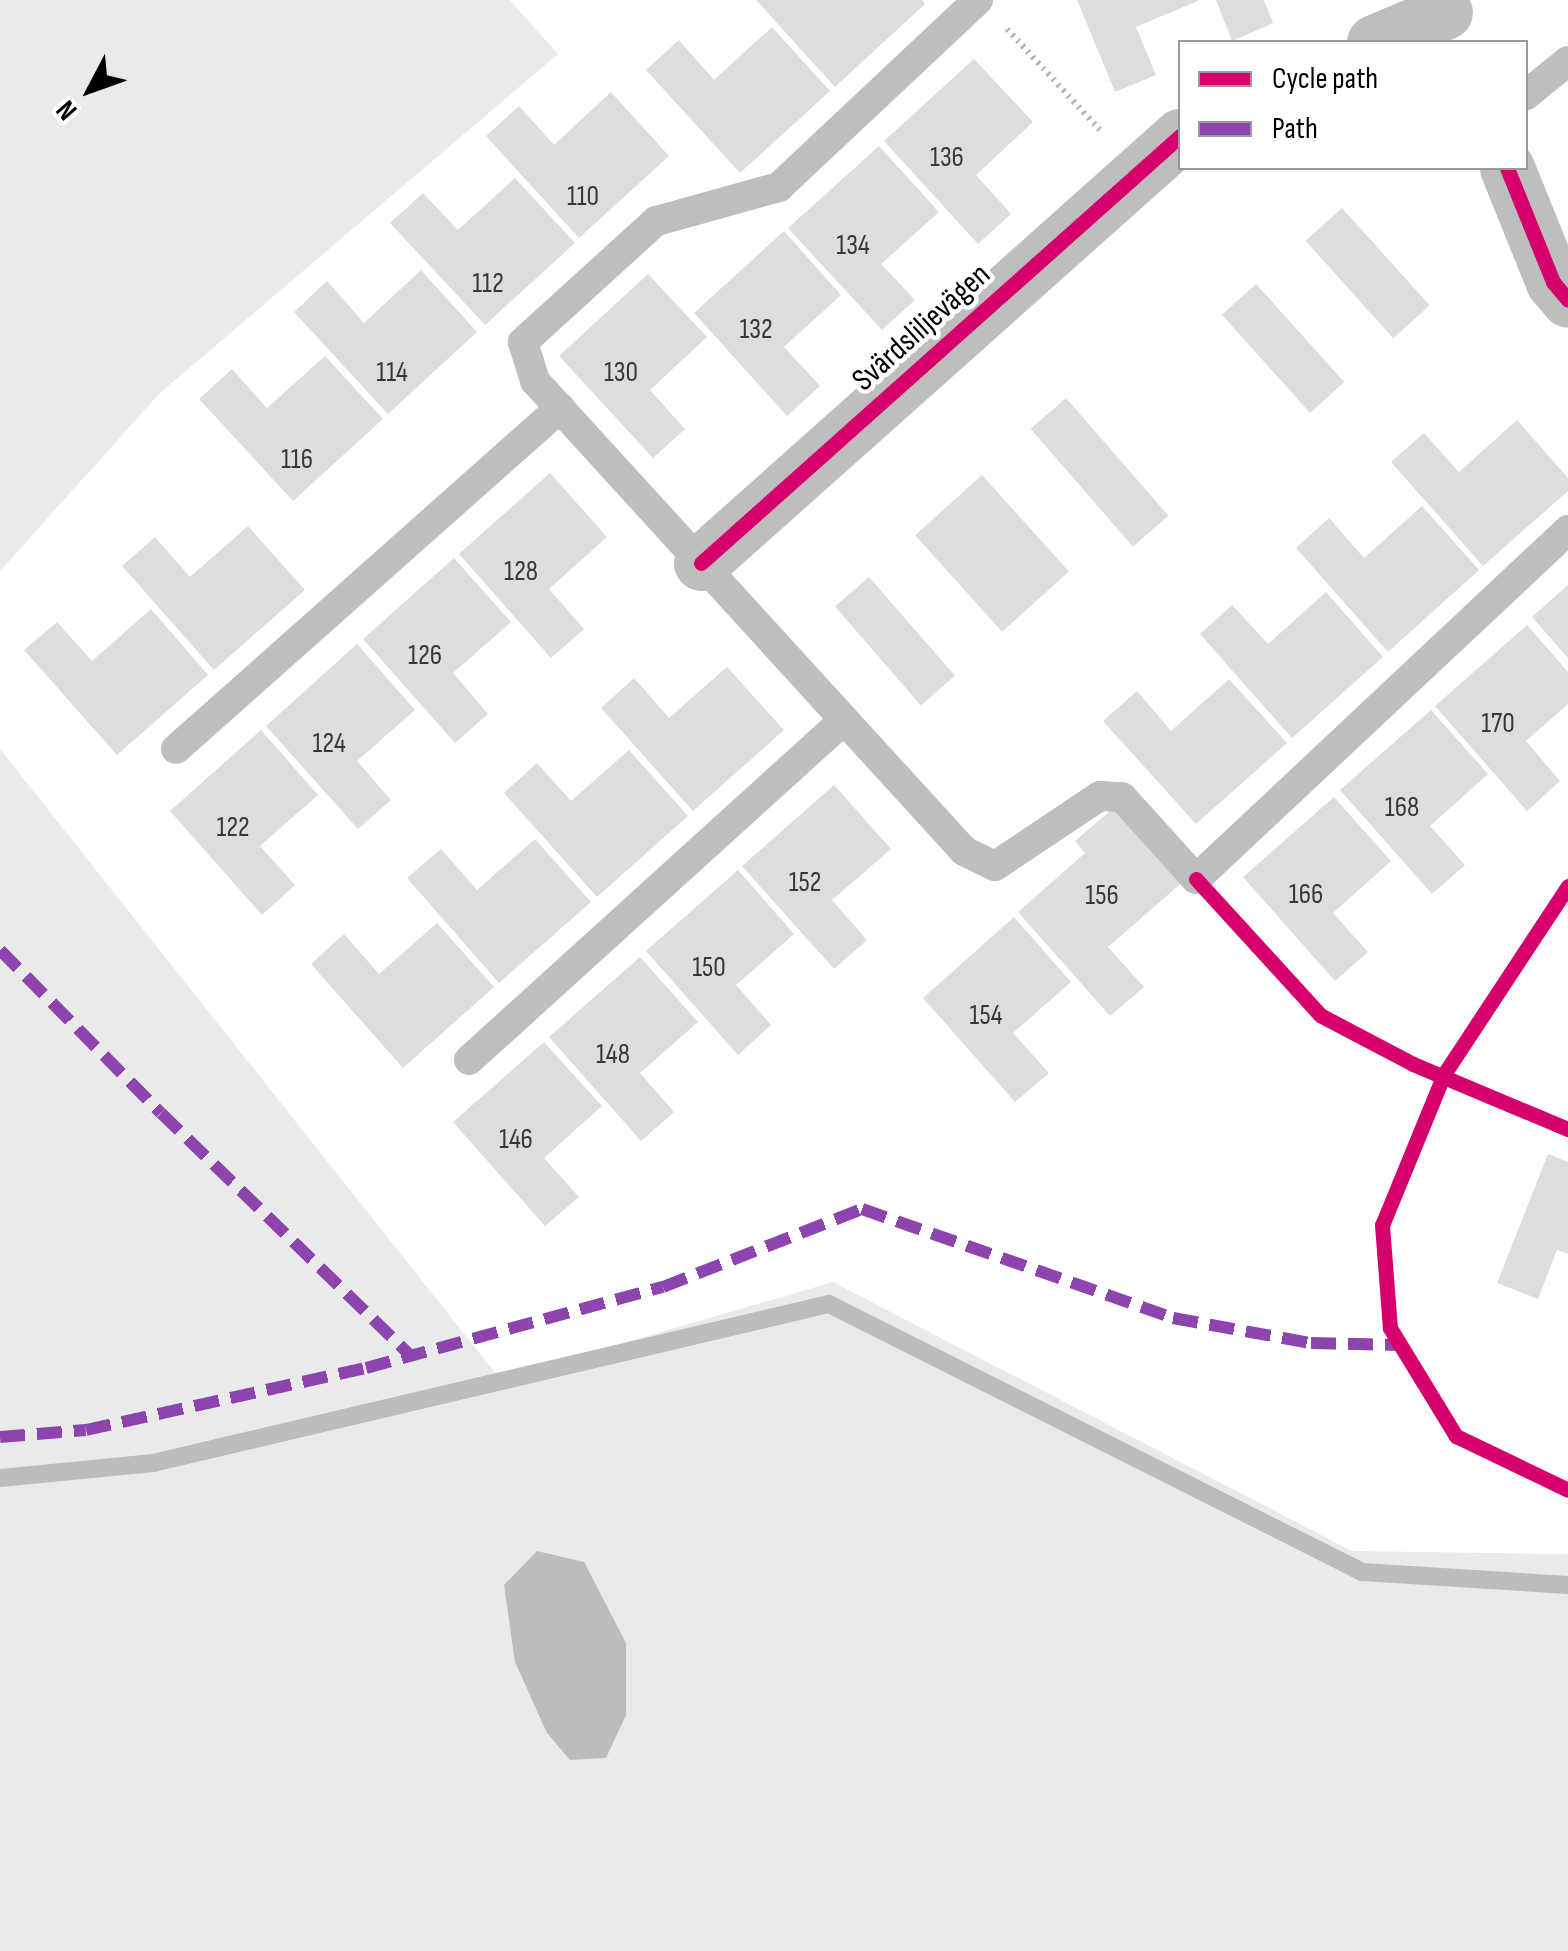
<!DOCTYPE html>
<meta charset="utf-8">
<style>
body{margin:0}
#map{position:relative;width:1568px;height:1951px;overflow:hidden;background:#fff;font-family:"Sofia Sans Condensed",sans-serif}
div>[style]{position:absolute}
.green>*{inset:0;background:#eaeaea}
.water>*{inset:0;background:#bcbcbc}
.stream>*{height:18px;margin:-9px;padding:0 9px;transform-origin:9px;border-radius:9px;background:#bcbcbc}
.building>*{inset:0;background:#ddd;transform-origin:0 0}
.path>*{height:6px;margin-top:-3px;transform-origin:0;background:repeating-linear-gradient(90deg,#b8b8b8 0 2.5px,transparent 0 7.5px)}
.lane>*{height:30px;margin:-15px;padding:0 15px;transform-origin:15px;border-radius:15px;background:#bebebe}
.street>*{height:55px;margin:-27.5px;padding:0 27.5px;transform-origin:27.5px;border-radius:27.5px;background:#bebebe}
.quiet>*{height:12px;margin-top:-6px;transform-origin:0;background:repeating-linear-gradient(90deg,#8e44ad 0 25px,transparent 0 37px)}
.cycleway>*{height:15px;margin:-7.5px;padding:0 7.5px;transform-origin:7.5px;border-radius:7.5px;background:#d6006c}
span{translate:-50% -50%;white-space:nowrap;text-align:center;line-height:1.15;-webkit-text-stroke:9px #fff;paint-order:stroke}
.number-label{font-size:28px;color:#373737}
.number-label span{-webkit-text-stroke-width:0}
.street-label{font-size:32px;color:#000}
.legend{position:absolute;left:1178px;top:40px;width:350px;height:130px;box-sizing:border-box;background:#fff;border:2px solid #999;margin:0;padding:12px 18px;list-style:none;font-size:30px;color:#000}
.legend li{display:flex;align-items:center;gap:20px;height:50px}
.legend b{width:50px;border:2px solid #999}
.north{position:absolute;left:40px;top:40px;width:100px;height:100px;-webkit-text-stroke:8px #fff;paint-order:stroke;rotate:229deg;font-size:28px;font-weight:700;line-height:40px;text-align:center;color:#000}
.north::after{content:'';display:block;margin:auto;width:35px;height:45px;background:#000;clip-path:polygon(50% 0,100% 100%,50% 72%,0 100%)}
</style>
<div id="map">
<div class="green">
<i style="clip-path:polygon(0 0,510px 0,558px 54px,160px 393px,0 571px)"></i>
<i style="clip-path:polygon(0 749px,500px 1379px,833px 1282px,1352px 1551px,1568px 1554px,1568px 1951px,0 1951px)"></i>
</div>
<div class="water">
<i style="clip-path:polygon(537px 1551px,584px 1562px,626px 1643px,626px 1715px,606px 1758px,570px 1760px,547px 1733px,515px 1662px,504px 1585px)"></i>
</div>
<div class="stream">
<i style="left:0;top:1478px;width:154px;rotate:-5.6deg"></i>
<i style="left:153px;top:1463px;width:694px;rotate:-13.24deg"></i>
<i style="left:829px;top:1304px;width:597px;rotate:26.69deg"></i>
<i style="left:1362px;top:1572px;width:206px;rotate:3.6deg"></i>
</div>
<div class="building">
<i style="clip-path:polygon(756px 0,922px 0,925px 4px,835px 87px)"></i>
<i style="clip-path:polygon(1077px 0,1200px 0,1136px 27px,1156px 75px,1115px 92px)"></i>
<i style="clip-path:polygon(1216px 0,1264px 0,1273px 23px,1232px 41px)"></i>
<i style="clip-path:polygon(772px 27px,830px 91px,740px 173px,646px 70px,679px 40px,714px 80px)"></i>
<i style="clip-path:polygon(974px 59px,1033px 122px,976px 175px,1011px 214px,978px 244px,884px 141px)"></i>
<i style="clip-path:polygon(611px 92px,669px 156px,579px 238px,486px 136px,519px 106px,554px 145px)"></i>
<i style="clip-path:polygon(879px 146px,939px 212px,881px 264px,915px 300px,882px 330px,788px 228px)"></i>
<i style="clip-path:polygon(515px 178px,575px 243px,485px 325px,390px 223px,423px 193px,458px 230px)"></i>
<i style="left:1342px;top:208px;width:131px;height:49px;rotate:48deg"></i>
<i style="clip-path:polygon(784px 231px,841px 295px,784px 347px,820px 386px,787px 416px,694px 313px)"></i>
<i style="clip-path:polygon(421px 270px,477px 332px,388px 414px,294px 312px,327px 281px,364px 323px)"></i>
<i style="clip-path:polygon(648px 274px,707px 337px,650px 390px,685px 429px,653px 458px,559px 356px)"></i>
<i style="left:1256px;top:284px;width:132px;height:46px;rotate:48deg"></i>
<i style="clip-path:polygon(325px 356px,383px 419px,293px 501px,199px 399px,232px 369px,267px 408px)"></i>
<i style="left:1066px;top:398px;width:156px;height:47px;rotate:49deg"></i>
<i style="clip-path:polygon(1517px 420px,1568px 478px,1568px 491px,1483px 566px,1391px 462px,1424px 433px,1459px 472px)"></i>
<i style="clip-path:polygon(550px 473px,607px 537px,549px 589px,584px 629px,551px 658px,459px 554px)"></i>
<i style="left:982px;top:475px;width:130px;height:90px;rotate:48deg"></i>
<i style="clip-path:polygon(1422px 506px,1479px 570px,1388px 652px,1296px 548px,1329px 518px,1364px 558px)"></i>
<i style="clip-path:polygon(248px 526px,305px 590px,214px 670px,122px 566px,155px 537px,190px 577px)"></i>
<i style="clip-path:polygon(454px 558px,511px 622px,453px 673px,488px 714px,455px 743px,363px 639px)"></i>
<i style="left:869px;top:577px;width:131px;height:45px;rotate:49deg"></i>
<i style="clip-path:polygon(1568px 585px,1568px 658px,1532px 617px)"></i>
<i style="clip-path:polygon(1326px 592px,1383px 657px,1292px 738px,1200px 634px,1232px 605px,1268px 644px)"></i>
<i style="clip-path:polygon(151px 609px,208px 675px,117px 755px,24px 650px,57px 622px,92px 661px)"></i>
<i style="clip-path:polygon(1527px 625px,1568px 672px,1568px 704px,1526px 741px,1560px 781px,1527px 811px,1435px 706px)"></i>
<i style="clip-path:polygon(357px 644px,415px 710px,357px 761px,391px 800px,358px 829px,266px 726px)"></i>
<i style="clip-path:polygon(727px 667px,784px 730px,693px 811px,601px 708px,634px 678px,669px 718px)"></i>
<i style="clip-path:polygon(1229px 679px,1287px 743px,1196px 824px,1103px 721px,1137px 691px,1171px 731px)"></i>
<i style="clip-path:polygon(1431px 710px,1488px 774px,1430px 826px,1465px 865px,1432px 894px,1340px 790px)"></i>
<i style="clip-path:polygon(261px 730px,318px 795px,260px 846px,295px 885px,262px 915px,170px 811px)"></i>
<i style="clip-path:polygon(629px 750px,688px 816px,597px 897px,504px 793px,537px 763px,571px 801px)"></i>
<i style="clip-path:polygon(834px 785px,891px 849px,832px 900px,867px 940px,834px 969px,742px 866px)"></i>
<i style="clip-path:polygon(1334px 797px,1391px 861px,1333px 913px,1368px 952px,1335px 981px,1243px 877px)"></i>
<i style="clip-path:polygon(1118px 804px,1185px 880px,1108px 947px,1144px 987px,1110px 1016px,1018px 912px,1085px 853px,1075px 841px)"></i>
<i style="clip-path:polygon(535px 839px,591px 902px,499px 983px,407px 878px,441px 849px,477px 890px)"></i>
<i style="clip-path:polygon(738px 870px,794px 934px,736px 985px,771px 1025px,738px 1055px,646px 951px)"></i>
<i style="clip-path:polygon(1014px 917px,1071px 982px,1013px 1033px,1049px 1073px,1015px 1102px,923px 998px)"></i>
<i style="clip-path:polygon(437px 923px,494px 987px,403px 1068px,311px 964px,344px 934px,379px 974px)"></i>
<i style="clip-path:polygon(640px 957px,698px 1022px,640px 1073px,674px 1112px,641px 1141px,549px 1037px)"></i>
<i style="clip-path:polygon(544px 1042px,602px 1106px,544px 1158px,579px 1197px,545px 1226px,453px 1122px)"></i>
<i style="clip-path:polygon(1548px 1154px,1568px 1162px,1568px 1254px,1557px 1250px,1538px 1299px,1497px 1283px)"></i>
</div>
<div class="path">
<i style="left:1007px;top:29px;width:137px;rotate:47.4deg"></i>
</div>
<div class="lane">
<i style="left:978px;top:0;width:273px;rotate:136.8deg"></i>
<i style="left:779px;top:187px;width:128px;rotate:164.5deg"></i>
<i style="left:656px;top:221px;width:180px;rotate:137.7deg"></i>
<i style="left:523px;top:342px;width:41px;rotate:72.9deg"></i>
<i style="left:535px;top:381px;width:636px;rotate:47.61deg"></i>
<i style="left:964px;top:851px;width:34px;rotate:26deg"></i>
<i style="left:995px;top:866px;width:126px;rotate:-33.7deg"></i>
<i style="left:1100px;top:796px;width:22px;rotate:3deg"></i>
<i style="left:1122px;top:797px;width:110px;rotate:47.9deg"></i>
<i style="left:1196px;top:879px;width:510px;rotate:-43.17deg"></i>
<i style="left:1526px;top:95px;width:54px;rotate:-39deg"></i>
<i style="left:176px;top:749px;width:514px;rotate:-41.61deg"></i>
<i style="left:469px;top:1060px;width:506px;rotate:-42.2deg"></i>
</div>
<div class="street">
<i style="left:1374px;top:42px;width:77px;rotate:-22.9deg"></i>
<i style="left:1507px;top:168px;width:123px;rotate:68deg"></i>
<i style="left:1553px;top:282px;width:23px;rotate:50deg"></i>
<i style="left:701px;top:563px;width:642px;rotate:-41.72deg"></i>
</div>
<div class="quiet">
<i style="left:0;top:950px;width:229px;rotate:45.4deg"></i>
<i style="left:161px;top:1113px;width:349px;rotate:44.2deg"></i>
<i style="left:0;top:1437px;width:86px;rotate:-4.7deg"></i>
<i style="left:86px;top:1430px;width:287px;rotate:-12.5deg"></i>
<i style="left:366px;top:1368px;width:308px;rotate:-15.3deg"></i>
<i style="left:663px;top:1287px;width:214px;rotate:-21.4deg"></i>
<i style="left:862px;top:1209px;width:330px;rotate:19.3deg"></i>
<i style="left:1173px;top:1318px;width:140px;rotate:10.3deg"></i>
<i style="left:1311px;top:1343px;width:89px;rotate:1.3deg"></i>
</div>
<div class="cycleway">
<i style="left:1507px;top:168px;width:123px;rotate:68deg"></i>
<i style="left:1553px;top:282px;width:23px;rotate:50deg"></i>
<i style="left:701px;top:563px;width:642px;rotate:-41.72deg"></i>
<i style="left:1196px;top:879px;width:184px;rotate:47.6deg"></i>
<i style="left:1320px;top:1015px;width:105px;rotate:27.8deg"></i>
<i style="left:1413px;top:1064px;width:168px;rotate:22.8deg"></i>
<i style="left:1568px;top:886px;width:225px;rotate:123.4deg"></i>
<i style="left:1444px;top:1074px;width:163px;rotate:112.3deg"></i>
<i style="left:1382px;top:1225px;width:103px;rotate:85.6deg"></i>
<i style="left:1390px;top:1328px;width:127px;rotate:58.6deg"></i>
<i style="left:1456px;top:1436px;width:124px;rotate:25.7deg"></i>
</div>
<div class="number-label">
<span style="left:947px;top:158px">136</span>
<span style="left:583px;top:197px">110</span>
<span style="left:853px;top:246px">134</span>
<span style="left:488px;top:284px">112</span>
<span style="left:756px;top:330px">132</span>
<span style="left:392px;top:373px">114</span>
<span style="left:621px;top:373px">130</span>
<span style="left:297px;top:460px">116</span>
<span style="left:521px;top:572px">128</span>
<span style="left:425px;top:656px">126</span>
<span style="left:1498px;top:724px">170</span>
<span style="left:329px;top:744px">124</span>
<span style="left:1402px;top:808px">168</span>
<span style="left:233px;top:828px">122</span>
<span style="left:805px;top:883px">152</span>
<span style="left:1306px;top:895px">166</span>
<span style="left:1102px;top:896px">156</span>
<span style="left:709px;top:968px">150</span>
<span style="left:986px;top:1016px">154</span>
<span style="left:613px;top:1055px">148</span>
<span style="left:516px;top:1140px">146</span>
</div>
<div class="street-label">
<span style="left:922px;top:328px;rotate:-42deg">Svärdsliljevägen</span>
</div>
<ul class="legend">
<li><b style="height:12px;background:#d6006c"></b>Cycle path</li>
<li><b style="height:12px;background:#8e44ad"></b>Path</li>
</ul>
<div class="north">N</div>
</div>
